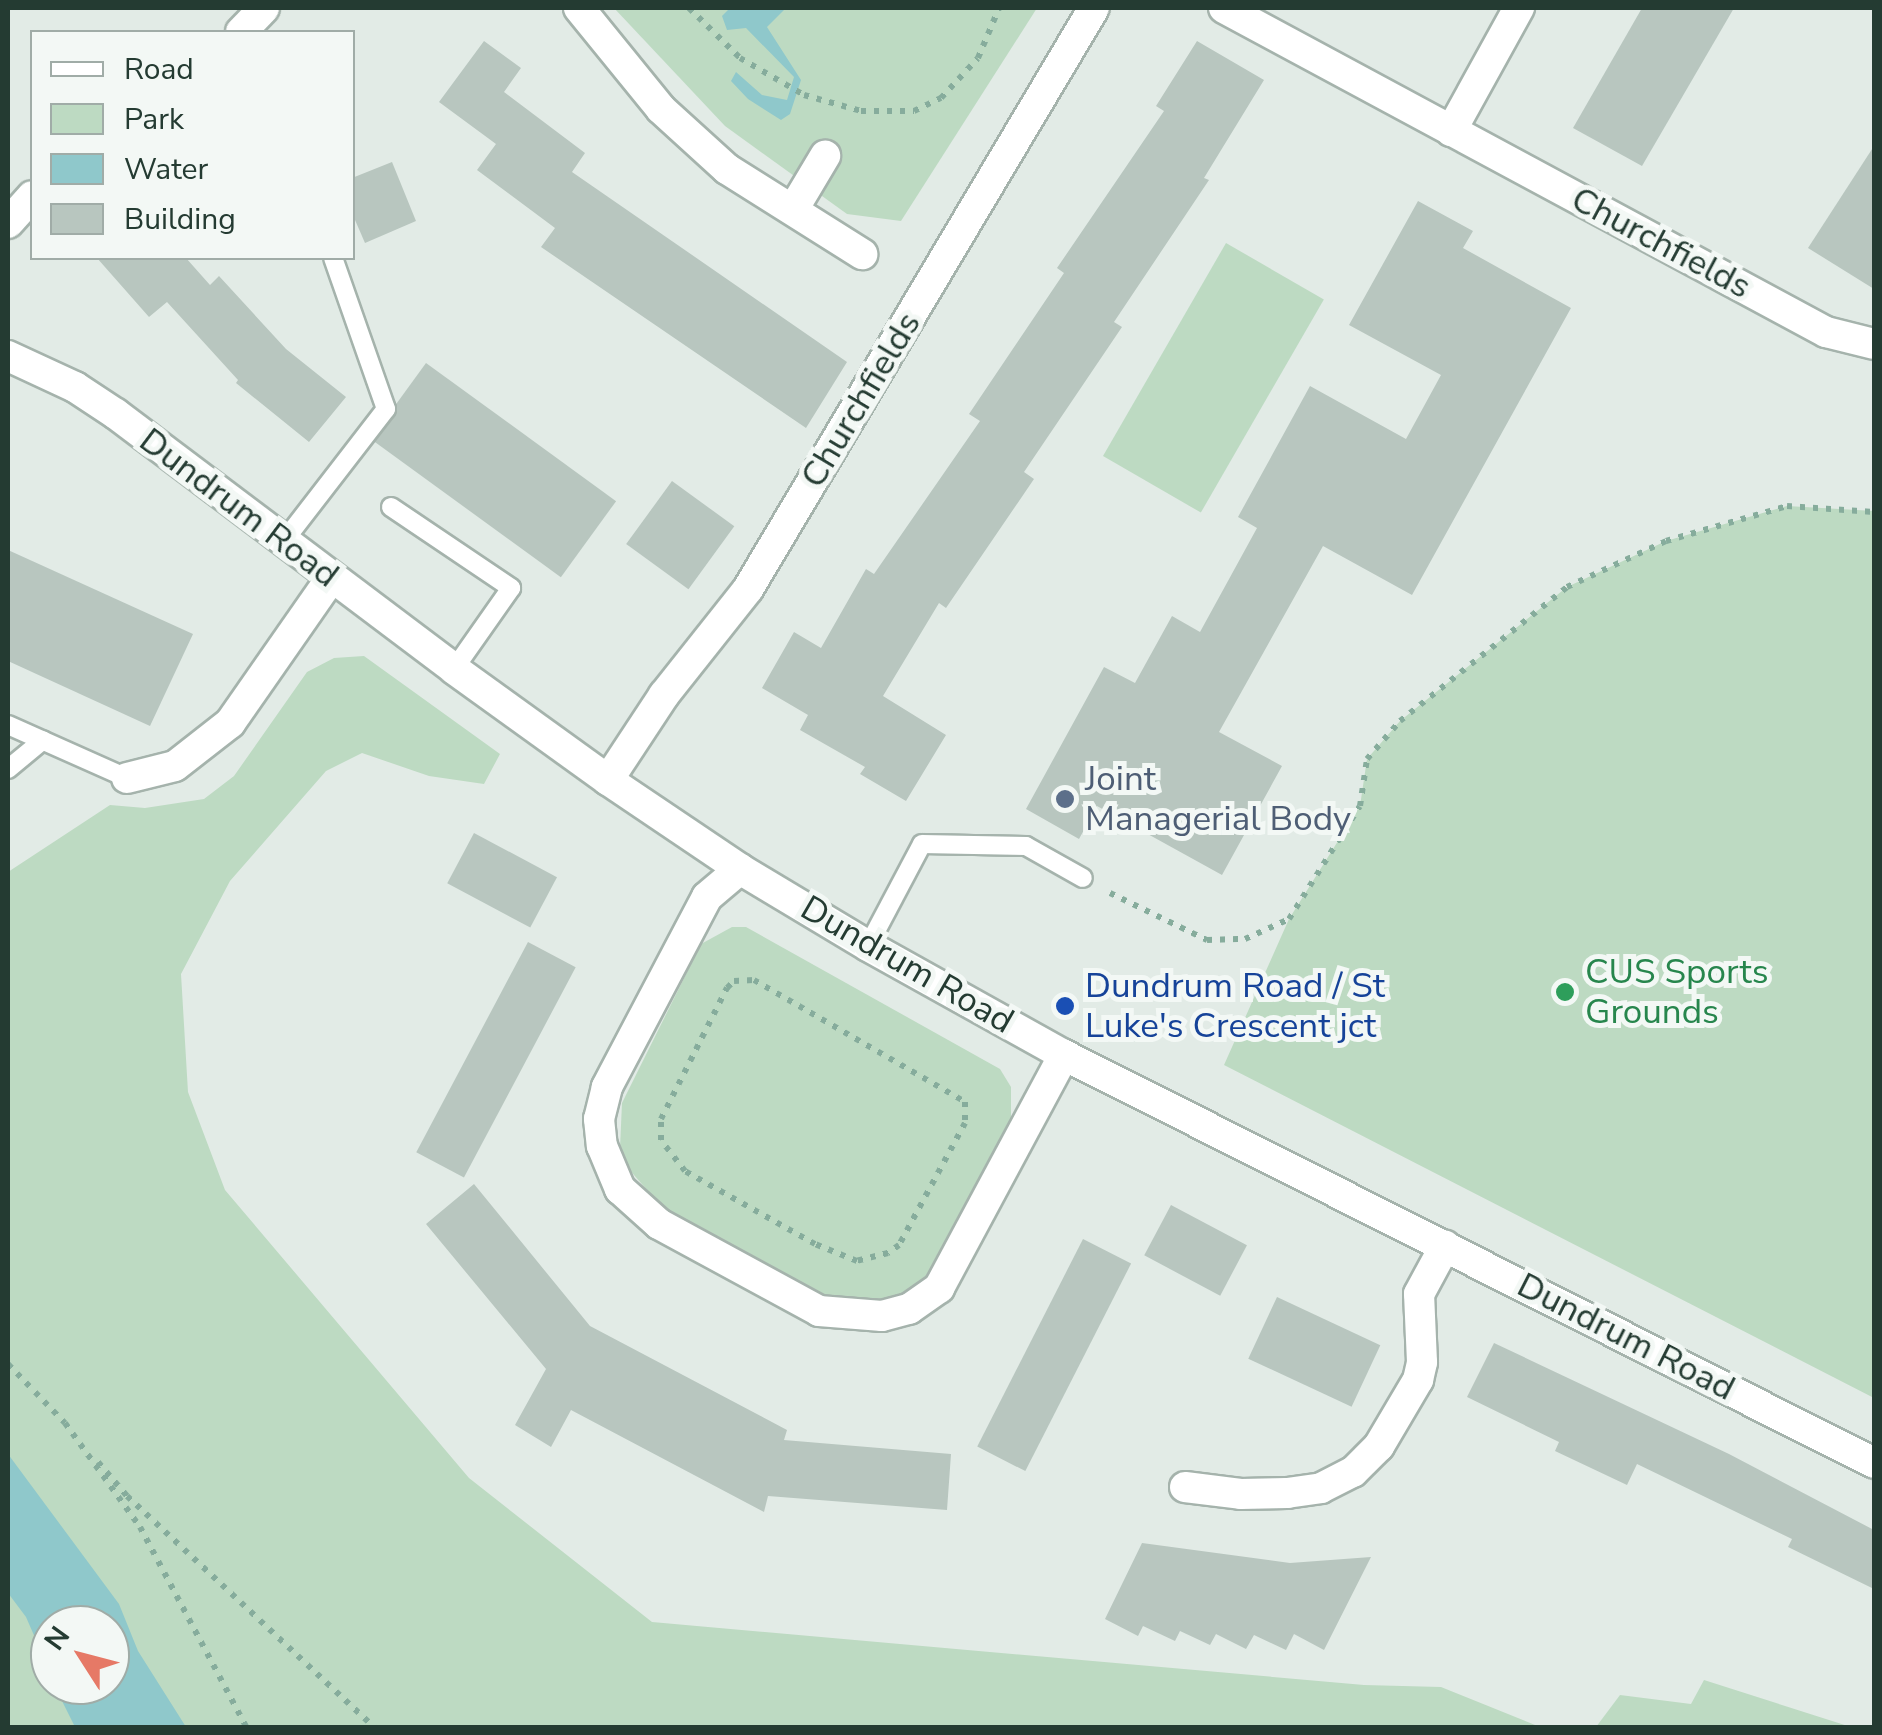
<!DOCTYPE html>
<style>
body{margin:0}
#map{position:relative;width:1882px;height:1735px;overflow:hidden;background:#e2ebe6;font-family:"Nunito Sans",sans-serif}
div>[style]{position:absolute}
.green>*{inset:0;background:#bddac2;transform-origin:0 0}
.water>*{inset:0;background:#8fc8cb}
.building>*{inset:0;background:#b8c6bf;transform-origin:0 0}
.path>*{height:6px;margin-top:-3px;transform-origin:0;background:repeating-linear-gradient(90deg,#86ac9c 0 5px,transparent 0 13px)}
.roads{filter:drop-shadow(2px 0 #a5b3ac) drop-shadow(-2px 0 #a5b3ac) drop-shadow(0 2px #a5b3ac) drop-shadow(0 -2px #a5b3ac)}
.lane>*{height:18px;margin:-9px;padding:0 9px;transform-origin:9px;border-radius:9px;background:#fff}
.street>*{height:30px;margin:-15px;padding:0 15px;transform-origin:15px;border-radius:15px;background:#fff}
.secondary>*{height:30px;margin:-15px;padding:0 15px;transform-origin:15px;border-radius:15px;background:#fff}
.dots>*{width:28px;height:28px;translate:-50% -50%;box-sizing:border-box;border:5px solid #f3f8f5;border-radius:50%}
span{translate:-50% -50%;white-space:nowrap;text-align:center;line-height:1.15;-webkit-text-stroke:10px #f3f8f5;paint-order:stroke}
.street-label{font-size:35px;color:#243b32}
.service-label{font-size:35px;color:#4e5e75}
.left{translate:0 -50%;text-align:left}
.leisure-label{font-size:35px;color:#27864d}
.transit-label{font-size:35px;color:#164399}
.frame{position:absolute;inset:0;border:10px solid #243b32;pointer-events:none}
.legend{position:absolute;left:30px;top:30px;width:325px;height:230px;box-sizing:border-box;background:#f3f8f5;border:2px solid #a0aca7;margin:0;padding:12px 18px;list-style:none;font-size:30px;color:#243b32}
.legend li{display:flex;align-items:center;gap:20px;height:50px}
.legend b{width:50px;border:2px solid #a0aca7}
.north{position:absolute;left:30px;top:1605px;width:100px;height:100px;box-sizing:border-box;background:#f3f8f5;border:2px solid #a0aca7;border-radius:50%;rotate:306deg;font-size:28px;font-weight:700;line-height:40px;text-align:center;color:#243b32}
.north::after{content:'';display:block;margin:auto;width:35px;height:45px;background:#e67966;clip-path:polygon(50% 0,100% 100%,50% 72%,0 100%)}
</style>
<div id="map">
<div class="green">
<i style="clip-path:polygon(614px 8px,1037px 8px,901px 221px,847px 214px,725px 126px)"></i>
<i style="left:1226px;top:243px;width:113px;height:246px;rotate:30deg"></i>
<i style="clip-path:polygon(1787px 506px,1874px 511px,1874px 1398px,1224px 1065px,1289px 919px,1360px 806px,1367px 759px,1400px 721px,1567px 587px,1666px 541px)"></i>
<i style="clip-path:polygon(evenodd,364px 656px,500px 754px,484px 784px,429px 776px,362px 753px,326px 771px,230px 881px,181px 974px,188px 1092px,225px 1190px,469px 1478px,652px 1622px,1364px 1685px,1441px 1687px,1540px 1727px,8px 1728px,8px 872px,110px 805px,145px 808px,204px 799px,234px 776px,307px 672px,334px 658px,364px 656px,50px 1625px,110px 1625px,110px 1685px,50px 1685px,50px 1625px)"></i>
<i style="clip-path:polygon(732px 927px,746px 927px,1000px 1069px,1011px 1087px,1011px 1122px,951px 1238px,928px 1277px,913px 1290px,893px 1298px,858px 1300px,821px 1294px,661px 1206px,627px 1167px,620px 1148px,622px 1103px,701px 944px)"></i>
<i style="clip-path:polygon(1704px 1680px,1851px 1727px,1596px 1727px,1620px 1695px,1691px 1704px)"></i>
</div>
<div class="water">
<i style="clip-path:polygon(730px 8px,786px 8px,767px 27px,801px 80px,790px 114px,781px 120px,748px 99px,731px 81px,736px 72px,762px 95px,787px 100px,794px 77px,746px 28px,727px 30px,722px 16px)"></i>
<i style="clip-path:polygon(8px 1454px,119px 1604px,138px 1651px,186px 1727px,75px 1727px,54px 1685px,110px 1685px,110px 1625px,50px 1625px,50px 1672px,26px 1617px,8px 1593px)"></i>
</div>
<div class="building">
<i style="clip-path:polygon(1642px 8px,1734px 8px,1642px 166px,1573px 128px)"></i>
<i style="clip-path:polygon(484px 41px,521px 68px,504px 92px,585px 153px,572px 172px,847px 362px,806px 428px,541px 247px,555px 228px,477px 170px,496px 144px,439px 102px)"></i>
<i style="clip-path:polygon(1197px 41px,1264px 80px,1204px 178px,1209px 180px,1114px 322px,1122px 327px,1024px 472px,1034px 479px,946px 608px,939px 603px,883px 696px,946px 735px,906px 801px,860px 774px,865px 767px,800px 730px,808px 715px,762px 688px,794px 632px,821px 648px,866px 569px,874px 574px,980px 421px,969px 414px,1064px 273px,1057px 268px,1164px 111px,1156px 106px)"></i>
<i style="clip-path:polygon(1874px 146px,1874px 289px,1808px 248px)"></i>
<i style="clip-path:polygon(392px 162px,416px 221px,365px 243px,352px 213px,352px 178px)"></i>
<i style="clip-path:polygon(1418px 201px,1473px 231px,1463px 248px,1571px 308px,1412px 595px,1323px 546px,1219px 732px,1282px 766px,1222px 875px,1097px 806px,1079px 839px,1026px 809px,1104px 667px,1135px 683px,1172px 616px,1200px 632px,1257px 528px,1238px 517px,1310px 386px,1406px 439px,1441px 375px,1349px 325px)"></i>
<i style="clip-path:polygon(97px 258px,186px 258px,210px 285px,219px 276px,286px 349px,346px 397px,309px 442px,236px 383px,238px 380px,167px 302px,149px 317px)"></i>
<i style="left:426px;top:363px;width:235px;height:94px;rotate:36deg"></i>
<i style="left:672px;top:481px;width:77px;height:78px;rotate:36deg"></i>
<i style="clip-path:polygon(8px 550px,193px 634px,150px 726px,8px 661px)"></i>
<i style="left:474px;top:833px;width:94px;height:57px;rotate:28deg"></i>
<i style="left:528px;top:942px;width:54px;height:238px;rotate:28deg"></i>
<i style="clip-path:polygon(474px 1184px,590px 1326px,787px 1430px,784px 1440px,951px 1454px,947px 1510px,768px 1496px,764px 1512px,571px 1410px,551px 1447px,515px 1425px,546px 1369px,426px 1224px)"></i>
<i style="left:1171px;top:1205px;width:86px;height:57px;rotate:28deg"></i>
<i style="left:1083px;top:1239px;width:54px;height:233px;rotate:27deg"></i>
<i style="left:1277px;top:1297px;width:114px;height:68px;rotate:25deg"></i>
<i style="clip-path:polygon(1494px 1343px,1729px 1454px,1874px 1530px,1874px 1589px,1788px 1547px,1792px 1539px,1637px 1464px,1627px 1485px,1555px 1451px,1559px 1442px,1467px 1397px)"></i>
<i style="clip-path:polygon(1142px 1543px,1290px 1563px,1371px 1557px,1324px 1650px,1294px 1634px,1286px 1650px,1254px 1635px,1246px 1649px,1216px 1634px,1210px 1645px,1180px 1631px,1175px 1641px,1143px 1626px,1138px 1636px,1105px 1619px)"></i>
</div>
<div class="path">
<i style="left:689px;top:8px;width:71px;rotate:44.4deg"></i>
<i style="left:740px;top:58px;width:74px;rotate:30deg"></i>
<i style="left:804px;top:95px;width:59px;rotate:15.7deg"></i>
<i style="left:861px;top:111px;width:53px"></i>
<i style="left:914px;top:111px;width:30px;rotate:-26deg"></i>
<i style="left:941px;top:98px;width:54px;rotate:-47.2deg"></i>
<i style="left:978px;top:58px;width:54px;rotate:-67.2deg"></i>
<i style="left:1110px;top:893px;width:108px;rotate:25.9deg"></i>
<i style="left:1207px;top:940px;width:38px;rotate:-2deg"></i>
<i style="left:1245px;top:939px;width:48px;rotate:-24.4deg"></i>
<i style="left:1289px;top:919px;width:133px;rotate:-57.9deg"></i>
<i style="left:1360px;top:806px;width:48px;rotate:-81.5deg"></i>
<i style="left:1367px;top:759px;width:50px;rotate:-49deg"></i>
<i style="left:1400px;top:721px;width:214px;rotate:-38.7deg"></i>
<i style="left:1567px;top:587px;width:109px;rotate:-24.9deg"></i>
<i style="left:1666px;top:541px;width:126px;rotate:-16.1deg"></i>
<i style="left:1787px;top:506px;width:87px;rotate:3.9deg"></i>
<i style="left:754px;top:980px;width:244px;rotate:30deg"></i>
<i style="left:965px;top:1102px;width:21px;rotate:90deg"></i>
<i style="left:965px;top:1123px;width:139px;rotate:118.4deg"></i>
<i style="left:899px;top:1245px;width:14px;rotate:144deg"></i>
<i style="left:888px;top:1253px;width:32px;rotate:166deg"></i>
<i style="left:857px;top:1261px;width:45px;rotate:-158deg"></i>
<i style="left:815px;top:1244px;width:149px;rotate:-150.7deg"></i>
<i style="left:685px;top:1171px;width:39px;rotate:-128deg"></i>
<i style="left:661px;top:1140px;width:21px;rotate:-90deg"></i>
<i style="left:661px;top:1119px;width:147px;rotate:-63.3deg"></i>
<i style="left:727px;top:988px;width:10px;rotate:-45deg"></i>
<i style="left:734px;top:981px;width:20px;rotate:-3deg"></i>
<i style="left:8px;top:1364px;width:82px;rotate:46deg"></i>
<i style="left:65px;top:1423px;width:128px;rotate:54.2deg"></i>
<i style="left:140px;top:1527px;width:228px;rotate:62deg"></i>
<i style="left:98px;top:1462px;width:45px;rotate:49.5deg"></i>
<i style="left:127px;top:1496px;width:340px;rotate:43.1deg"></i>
<i style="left:8px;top:1726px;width:2px;rotate:63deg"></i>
</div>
<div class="roads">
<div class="lane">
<i style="left:391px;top:507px;width:145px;rotate:34deg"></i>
<i style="left:511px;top:588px;width:99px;rotate:125.1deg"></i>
<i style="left:284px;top:541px;width:167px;rotate:-52.3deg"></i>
<i style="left:386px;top:409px;width:160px;rotate:-109.3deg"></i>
<i style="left:8px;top:725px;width:130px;rotate:24deg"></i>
<i style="left:8px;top:769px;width:45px;rotate:-39.6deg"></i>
<i style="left:868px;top:946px;width:115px;rotate:-62.1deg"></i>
<i style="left:922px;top:844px;width:104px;rotate:1.1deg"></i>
<i style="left:1026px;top:846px;width:65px;rotate:29.3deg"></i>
</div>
<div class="street">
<i style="left:579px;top:8px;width:130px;rotate:50.9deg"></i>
<i style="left:661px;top:109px;width:89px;rotate:42.3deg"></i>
<i style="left:727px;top:169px;width:160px;rotate:32.2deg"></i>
<i style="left:1224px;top:8px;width:684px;rotate:28.29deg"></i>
<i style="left:1826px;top:332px;width:49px;rotate:14deg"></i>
<i style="left:241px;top:32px;width:33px;rotate:-46deg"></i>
<i style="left:1451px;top:131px;width:141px;rotate:-61.1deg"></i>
<i style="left:794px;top:208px;width:61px;rotate:-59.2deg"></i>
<i style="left:8px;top:223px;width:36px;rotate:-48deg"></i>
<i style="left:127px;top:778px;width:49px;rotate:-14deg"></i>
<i style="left:175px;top:766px;width:70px;rotate:-38deg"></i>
<i style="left:230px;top:723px;width:177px;rotate:-55.1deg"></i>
<i style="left:608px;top:780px;width:102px;rotate:-56.6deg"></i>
<i style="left:664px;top:695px;width:135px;rotate:-51.6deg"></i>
<i style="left:748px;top:589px;width:676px;rotate:-59.23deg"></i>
<i style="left:740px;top:869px;width:43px;rotate:139.7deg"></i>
<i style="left:707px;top:897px;width:215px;rotate:117.8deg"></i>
<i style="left:607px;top:1087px;width:33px;rotate:104deg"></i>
<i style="left:599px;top:1119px;width:27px;rotate:84deg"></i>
<i style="left:602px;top:1146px;width:47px;rotate:67.3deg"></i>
<i style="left:620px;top:1189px;width:52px;rotate:41.9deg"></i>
<i style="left:659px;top:1224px;width:182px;rotate:28.5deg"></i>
<i style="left:819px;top:1311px;width:63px;rotate:4.5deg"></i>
<i style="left:882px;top:1316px;width:28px;rotate:-15deg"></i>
<i style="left:909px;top:1309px;width:37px;rotate:-35deg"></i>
<i style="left:939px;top:1288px;width:264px;rotate:-61.8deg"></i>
<i style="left:1185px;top:1487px;width:56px;rotate:7.1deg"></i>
<i style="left:1241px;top:1494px;width:46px;rotate:-1.2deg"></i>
<i style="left:1287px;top:1493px;width:34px;rotate:-8deg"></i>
<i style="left:1321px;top:1488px;width:36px;rotate:-27deg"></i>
<i style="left:1353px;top:1472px;width:37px;rotate:-45deg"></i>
<i style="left:1379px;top:1446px;width:77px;rotate:-59.4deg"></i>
<i style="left:1418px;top:1380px;width:18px;rotate:-77deg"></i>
<i style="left:1422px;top:1362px;width:68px;rotate:-92.5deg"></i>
<i style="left:1419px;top:1294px;width:55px;rotate:-61.6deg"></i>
</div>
<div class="secondary">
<i style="left:8px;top:356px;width:74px;rotate:24.8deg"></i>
<i style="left:75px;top:387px;width:49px;rotate:33.4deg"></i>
<i style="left:116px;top:414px;width:423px;rotate:37deg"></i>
<i style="left:454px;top:669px;width:190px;rotate:35.8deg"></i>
<i style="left:608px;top:780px;width:159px;rotate:34deg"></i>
<i style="left:740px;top:869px;width:149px;rotate:31deg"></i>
<i style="left:868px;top:946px;width:224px;rotate:29.1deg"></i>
<i style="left:1064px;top:1055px;width:907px;rotate:26.73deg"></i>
</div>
</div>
<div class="dots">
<i style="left:1065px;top:799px;background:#5c6f8a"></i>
<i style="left:1565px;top:992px;background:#2e9e5b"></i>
<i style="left:1065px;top:1006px;background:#1a4fb4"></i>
</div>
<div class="street-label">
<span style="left:1661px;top:243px;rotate:28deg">Churchfields</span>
<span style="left:861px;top:400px;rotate:-59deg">Churchfields</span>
<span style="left:239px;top:508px;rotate:37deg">Dundrum Road</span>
<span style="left:907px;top:965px;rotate:30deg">Dundrum Road</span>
<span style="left:1626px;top:1337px;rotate:27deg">Dundrum Road</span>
</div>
<div class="service-label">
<span class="left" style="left:1085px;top:799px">Joint<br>Managerial Body</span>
</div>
<div class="leisure-label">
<span class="left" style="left:1585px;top:992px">CUS Sports<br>Grounds</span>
</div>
<div class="transit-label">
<span class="left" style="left:1085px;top:1006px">Dundrum Road / St<br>Luke's Crescent jct</span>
</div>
<div class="frame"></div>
<ul class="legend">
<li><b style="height:12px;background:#fff"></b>Road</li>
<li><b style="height:28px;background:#bddac2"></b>Park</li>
<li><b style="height:28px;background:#8fc8cb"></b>Water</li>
<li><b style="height:28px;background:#b8c6bf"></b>Building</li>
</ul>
<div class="north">N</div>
</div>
